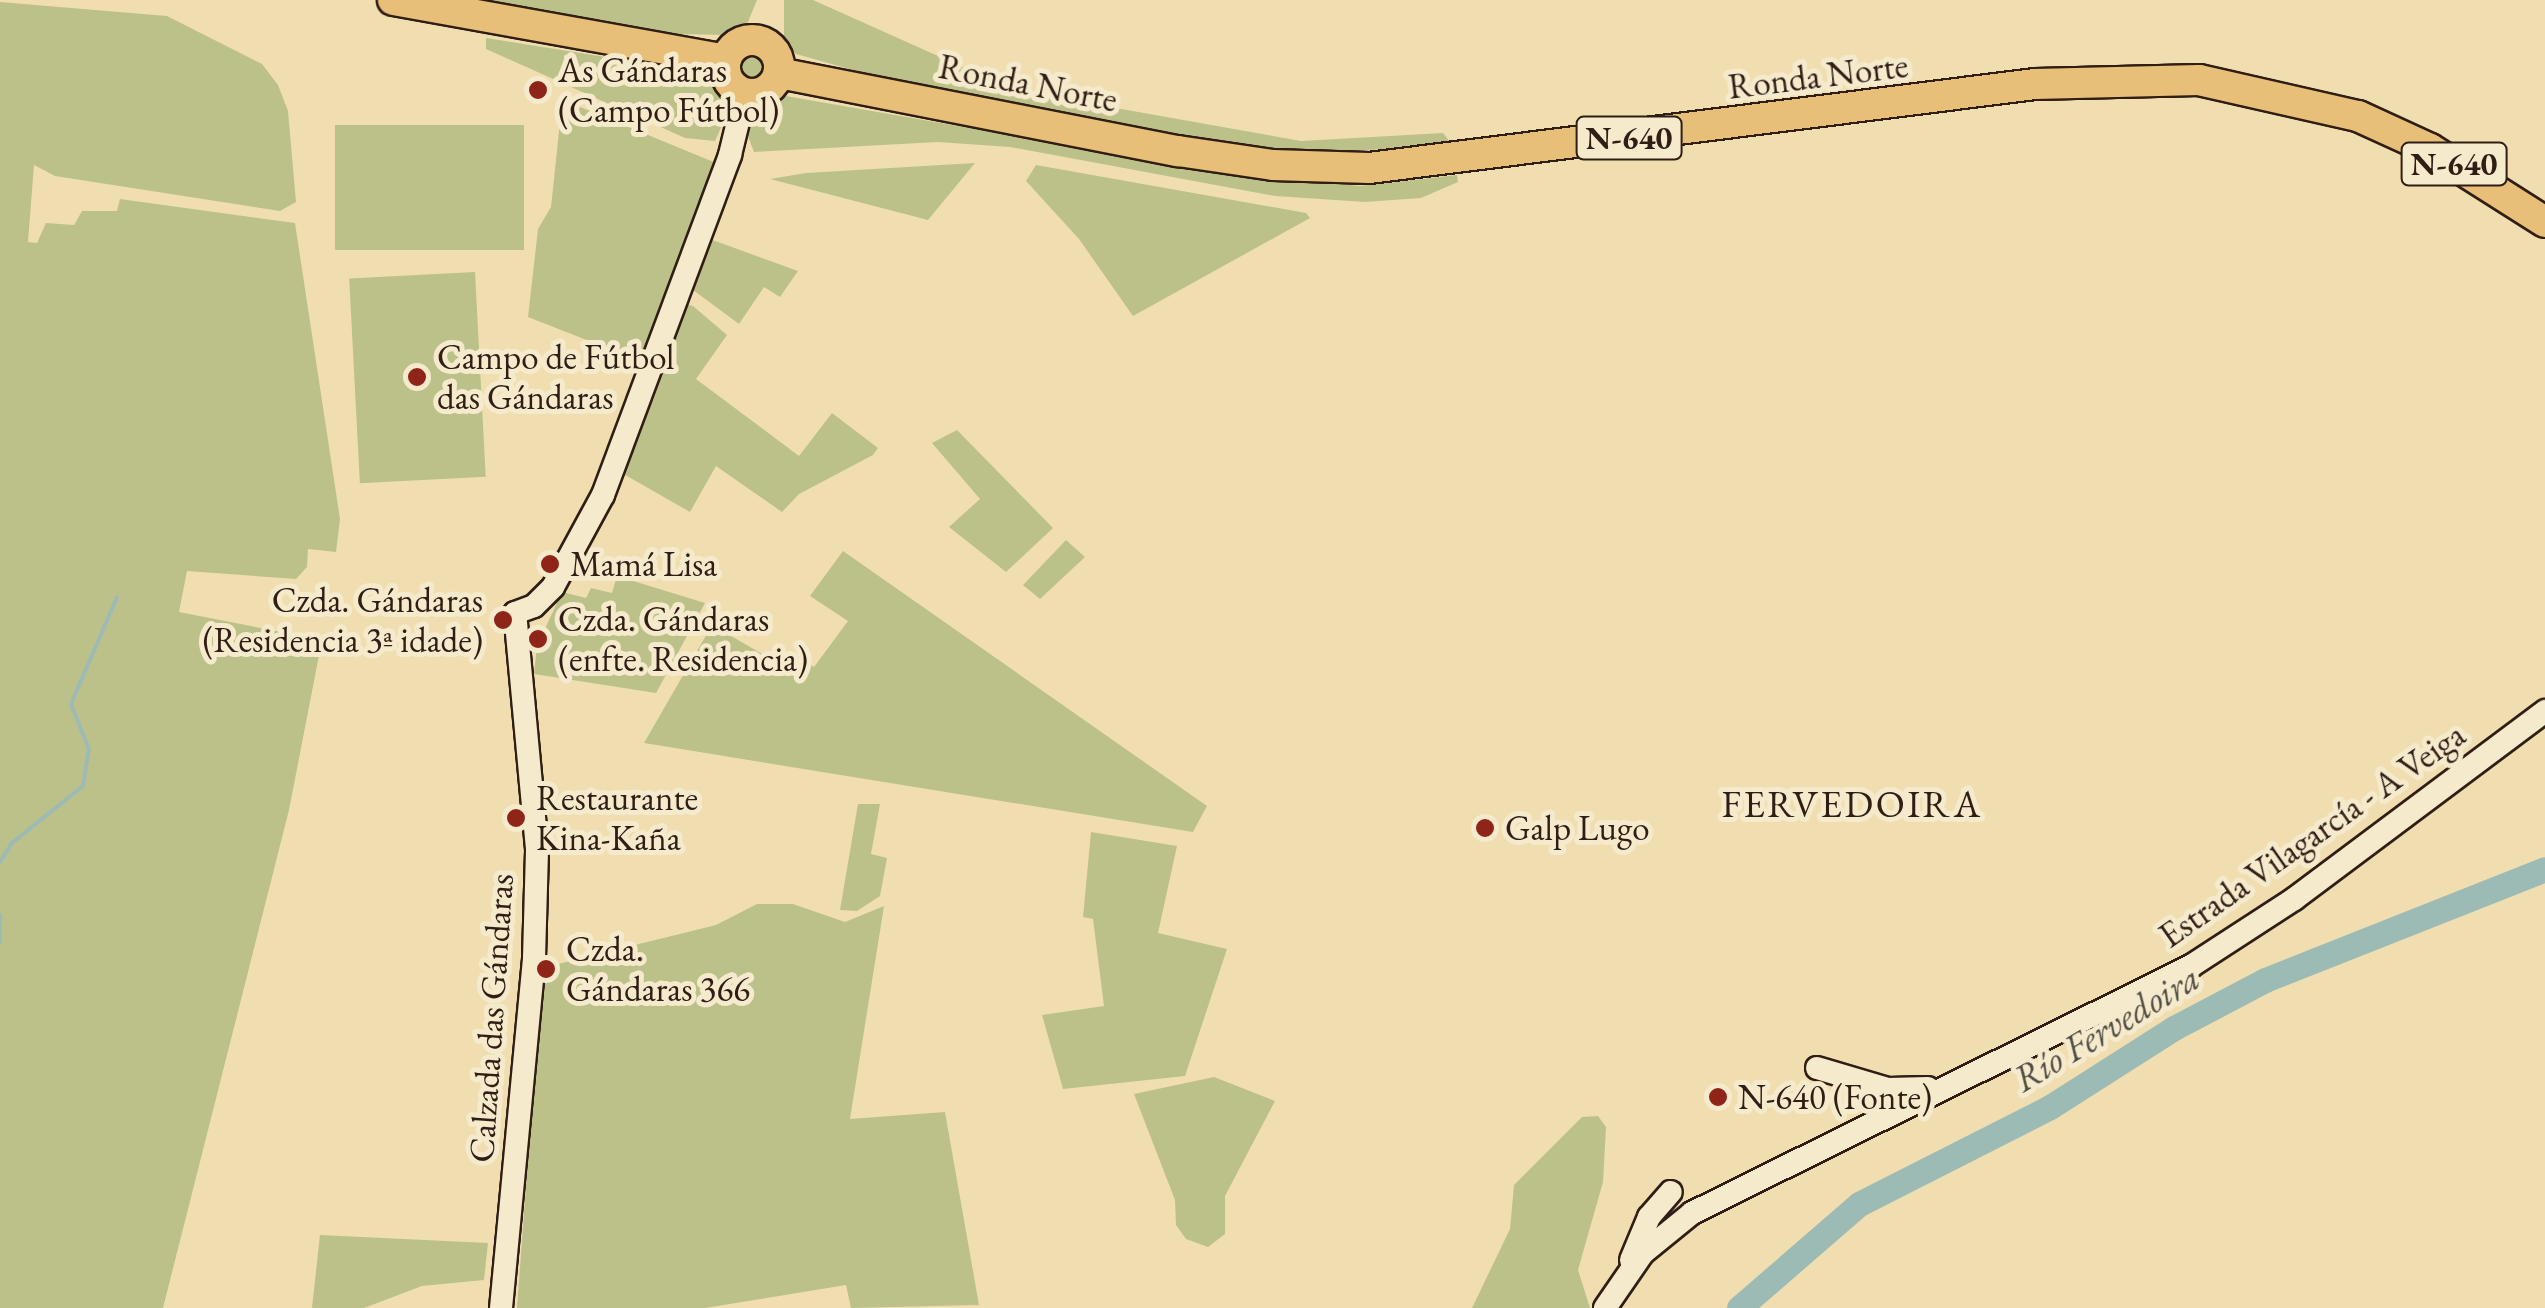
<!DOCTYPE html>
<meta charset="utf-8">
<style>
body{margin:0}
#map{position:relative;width:2545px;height:1308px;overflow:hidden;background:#f0deb1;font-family:"EB Garamond",serif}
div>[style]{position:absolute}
.green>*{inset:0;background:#bcc18a;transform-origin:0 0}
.round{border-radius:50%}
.stream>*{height:4px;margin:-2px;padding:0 2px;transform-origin:2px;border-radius:2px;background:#9dbbb5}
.river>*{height:25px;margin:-12.5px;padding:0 12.5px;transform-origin:12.5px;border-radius:12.5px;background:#9dbbb5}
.roads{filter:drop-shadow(2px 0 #301e15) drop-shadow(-2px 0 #301e15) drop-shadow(0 2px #301e15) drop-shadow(0 -2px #301e15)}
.secondary>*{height:22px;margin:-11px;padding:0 11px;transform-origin:11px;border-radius:11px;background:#f5eacc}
.highway>*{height:30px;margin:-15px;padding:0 15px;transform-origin:15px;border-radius:15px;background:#e8bf78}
.highway>.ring{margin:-15px;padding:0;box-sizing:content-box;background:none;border:30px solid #e8bf78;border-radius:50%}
.dots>*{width:28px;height:28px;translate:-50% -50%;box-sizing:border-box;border:5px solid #f5eacc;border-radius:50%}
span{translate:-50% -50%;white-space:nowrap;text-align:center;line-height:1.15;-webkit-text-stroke:10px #f5eacc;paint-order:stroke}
.shield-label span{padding:2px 8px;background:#f5eacc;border:2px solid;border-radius:8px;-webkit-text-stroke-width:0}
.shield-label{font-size:32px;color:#301e15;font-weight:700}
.poi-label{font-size:35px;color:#301e15}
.left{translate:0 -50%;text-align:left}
.right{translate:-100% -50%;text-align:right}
.street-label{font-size:35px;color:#301e15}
.neighbourhood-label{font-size:38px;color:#301e15;letter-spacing:2.5px}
.water-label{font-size:38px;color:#514d45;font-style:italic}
</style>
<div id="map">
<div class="green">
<i style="clip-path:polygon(467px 0,757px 0,748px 22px,729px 35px,678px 34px)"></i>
<i style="clip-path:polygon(784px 0,813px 0,1014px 90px,1301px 141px,1443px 133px,1454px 147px,1276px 153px,871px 75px,796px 54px,784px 42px)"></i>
<i style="clip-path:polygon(0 2px,167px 16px,262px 64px,278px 85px,288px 111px,296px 202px,280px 211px,55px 176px,34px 165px,28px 242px,37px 243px,46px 223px,74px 225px,82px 211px,117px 211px,120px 199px,295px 223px,340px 519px,336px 552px,308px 549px,307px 567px,296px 579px,187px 571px,179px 612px,322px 640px,289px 810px,163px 1308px,0 1308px)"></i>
<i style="clip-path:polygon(486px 38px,675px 68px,713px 85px,724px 107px,723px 123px,715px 141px,685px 138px,486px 49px)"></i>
<i class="round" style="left:736px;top:51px;width:32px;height:32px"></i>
<i style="clip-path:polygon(786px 96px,1216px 171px,1360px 186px,1457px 175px,1458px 182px,1421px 198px,1365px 202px,1275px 196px,1010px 147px,938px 142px,754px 152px,746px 131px,758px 110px)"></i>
<i style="clip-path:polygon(568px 102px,716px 163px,645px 363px,528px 317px,538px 229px,551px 207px,562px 103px)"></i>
<i style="left:335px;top:125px;width:189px;height:125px"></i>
<i style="clip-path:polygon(975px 163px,928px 220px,770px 179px,806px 173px)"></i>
<i style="clip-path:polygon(1036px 165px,1306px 213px,1310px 218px,1133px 316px,1079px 239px,1026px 181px)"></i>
<i style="clip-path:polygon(707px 238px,798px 271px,780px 297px,764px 287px,739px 324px,689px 287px)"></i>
<i style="left:475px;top:272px;width:205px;height:126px;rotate:87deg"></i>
<i style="clip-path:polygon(680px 303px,693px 306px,727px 335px,696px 379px,799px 456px,832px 413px,878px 448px,873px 455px,799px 494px,782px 512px,716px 466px,690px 512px,620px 472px)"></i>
<i style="clip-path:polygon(957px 430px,1053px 528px,1006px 572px,949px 527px,980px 499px,932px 443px)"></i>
<i style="clip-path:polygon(1066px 540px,1085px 557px,1040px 599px,1023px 585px)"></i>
<i style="clip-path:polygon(843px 551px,1207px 806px,1193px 832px,644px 743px,712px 625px,785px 667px,795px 654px,814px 667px,848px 621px,810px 596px)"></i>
<i style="clip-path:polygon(617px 576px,705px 603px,656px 693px,534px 674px,537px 646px,562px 592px,586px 598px,591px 588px,612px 593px)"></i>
<i style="clip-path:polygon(858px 804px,880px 804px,871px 854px,887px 858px,880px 896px,857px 911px,840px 910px)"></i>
<i style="clip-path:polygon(1091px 832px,1177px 846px,1158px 933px,1227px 949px,1185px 1076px,1063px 1089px,1042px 1015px,1104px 1006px,1093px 919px,1083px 917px)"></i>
<i style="clip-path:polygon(757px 904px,793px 904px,845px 922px,884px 906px,850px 1119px,945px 1112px,979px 1305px,851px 1308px,846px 1285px,705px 1308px,517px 1308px,542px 968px,716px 925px)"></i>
<i style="clip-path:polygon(1214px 1077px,1275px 1101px,1225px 1196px,1225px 1234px,1208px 1247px,1186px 1239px,1176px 1225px,1175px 1200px,1134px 1094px)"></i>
<i style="clip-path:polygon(1598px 1116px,1606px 1127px,1603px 1182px,1578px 1270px,1590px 1308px,1472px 1308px,1510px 1229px,1514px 1185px,1582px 1117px)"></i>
<i style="clip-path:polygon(320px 1235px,488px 1243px,484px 1280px,422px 1286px,364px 1308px,312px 1308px)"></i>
</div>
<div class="stream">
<i style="left:0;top:862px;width:22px;rotate:-58deg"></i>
<i style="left:12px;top:843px;width:91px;rotate:-38.8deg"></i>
<i style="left:83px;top:786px;width:37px;rotate:-81deg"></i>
<i style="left:89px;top:749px;width:48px;rotate:-111.8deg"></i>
<i style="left:71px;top:704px;width:116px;rotate:-66.7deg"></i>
<i style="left:0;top:915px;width:27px;rotate:90deg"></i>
</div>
<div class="river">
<i style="left:1739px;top:1308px;width:159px;rotate:-40.9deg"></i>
<i style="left:1859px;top:1204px;width:214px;rotate:-26.9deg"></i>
<i style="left:2050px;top:1107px;width:147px;rotate:-32.5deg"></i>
<i style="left:2174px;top:1028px;width:103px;rotate:-27.8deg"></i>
<i style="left:2265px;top:980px;width:301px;rotate:-21.6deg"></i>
</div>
<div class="roads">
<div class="secondary">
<i style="left:1817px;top:1068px;width:74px;rotate:16.5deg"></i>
<i style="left:1888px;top:1089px;width:40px;rotate:-1.4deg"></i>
<i style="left:1631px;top:1260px;width:47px;rotate:-67.3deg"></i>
<i style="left:1649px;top:1217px;width:33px;rotate:-49deg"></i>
<i style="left:501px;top:1308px;width:352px;rotate:-84.6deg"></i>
<i style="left:534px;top:958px;width:109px;rotate:-88.4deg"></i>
<i style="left:537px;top:849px;width:237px;rotate:-95.3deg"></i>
<i style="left:515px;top:613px;width:20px;rotate:-20deg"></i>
<i style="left:534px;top:606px;width:27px;rotate:-45deg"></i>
<i style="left:553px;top:587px;width:105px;rotate:-61.5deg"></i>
<i style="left:603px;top:495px;width:363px;rotate:-69.5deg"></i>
<i style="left:730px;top:155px;width:64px;rotate:-76.4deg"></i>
<i style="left:1605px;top:1308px;width:67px;rotate:-55.4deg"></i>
<i style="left:1643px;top:1253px;width:63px;rotate:-39.2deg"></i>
<i style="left:1692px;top:1213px;width:557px;rotate:-26.33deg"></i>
<i style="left:2191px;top:966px;width:123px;rotate:-33deg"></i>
<i style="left:2294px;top:899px;width:314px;rotate:-36.8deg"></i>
</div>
<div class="highway">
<i style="left:393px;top:0;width:338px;rotate:10.2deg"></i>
<i class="ring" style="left:725px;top:40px;width:24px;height:24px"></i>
<i style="left:779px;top:73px;width:407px;rotate:11.1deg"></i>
<i style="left:1178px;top:151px;width:96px;rotate:8.4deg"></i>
<i style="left:1273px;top:165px;width:96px;rotate:1.8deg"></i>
<i style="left:1369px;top:168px;width:671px;rotate:-7.19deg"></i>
<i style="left:2035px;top:84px;width:164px;rotate:-1.4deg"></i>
<i style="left:2199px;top:80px;width:163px;rotate:12.8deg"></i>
<i style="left:2358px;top:116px;width:79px;rotate:24.6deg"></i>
<i style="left:2430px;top:149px;width:136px;rotate:32.4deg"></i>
</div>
</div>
<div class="dots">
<i style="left:538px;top:90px;background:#8f2418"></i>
<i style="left:417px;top:377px;background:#8f2418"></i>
<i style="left:550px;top:564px;background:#8f2418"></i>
<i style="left:503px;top:620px;background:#8f2418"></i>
<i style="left:538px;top:639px;background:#8f2418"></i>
<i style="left:516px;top:818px;background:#8f2418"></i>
<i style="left:1485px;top:828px;background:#8f2418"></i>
<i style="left:546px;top:969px;background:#8f2418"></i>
<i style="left:1718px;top:1097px;background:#8f2418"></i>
</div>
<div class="shield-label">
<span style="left:1629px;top:138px">N-640</span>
<span style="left:2454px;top:164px">N-640</span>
</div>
<div class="poi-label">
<span class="left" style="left:558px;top:90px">As Gándaras<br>(Campo Fútbol)</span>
<span class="left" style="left:437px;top:377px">Campo de Fútbol<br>das Gándaras</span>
<span class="left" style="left:570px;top:564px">Mamá Lisa</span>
<span class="right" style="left:483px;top:620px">Czda. Gándaras<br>(Residencia 3ª idade)</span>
<span class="left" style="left:558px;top:639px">Czda. Gándaras<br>(enfte. Residencia)</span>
<span class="left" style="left:536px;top:818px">Restaurante<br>Kina-Kaña</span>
<span class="left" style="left:1505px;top:828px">Galp Lugo</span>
<span class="left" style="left:566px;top:969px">Czda.<br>Gándaras 366</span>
<span class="left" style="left:1738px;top:1097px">N-640 (Fonte)</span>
</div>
<div class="street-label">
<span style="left:1818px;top:76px;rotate:-7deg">Ronda Norte</span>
<span style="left:1028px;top:83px;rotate:11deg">Ronda Norte</span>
<span style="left:2312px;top:835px;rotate:-35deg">Estrada Vilagarcía - A Veiga</span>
<span style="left:491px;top:1018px;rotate:-86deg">Calzada das Gándaras</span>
</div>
<div class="neighbourhood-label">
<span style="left:1852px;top:804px">FERVEDOIRA</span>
</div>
<div class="water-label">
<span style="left:2106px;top:1028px;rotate:-31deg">Río Fervedoira</span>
</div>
</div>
